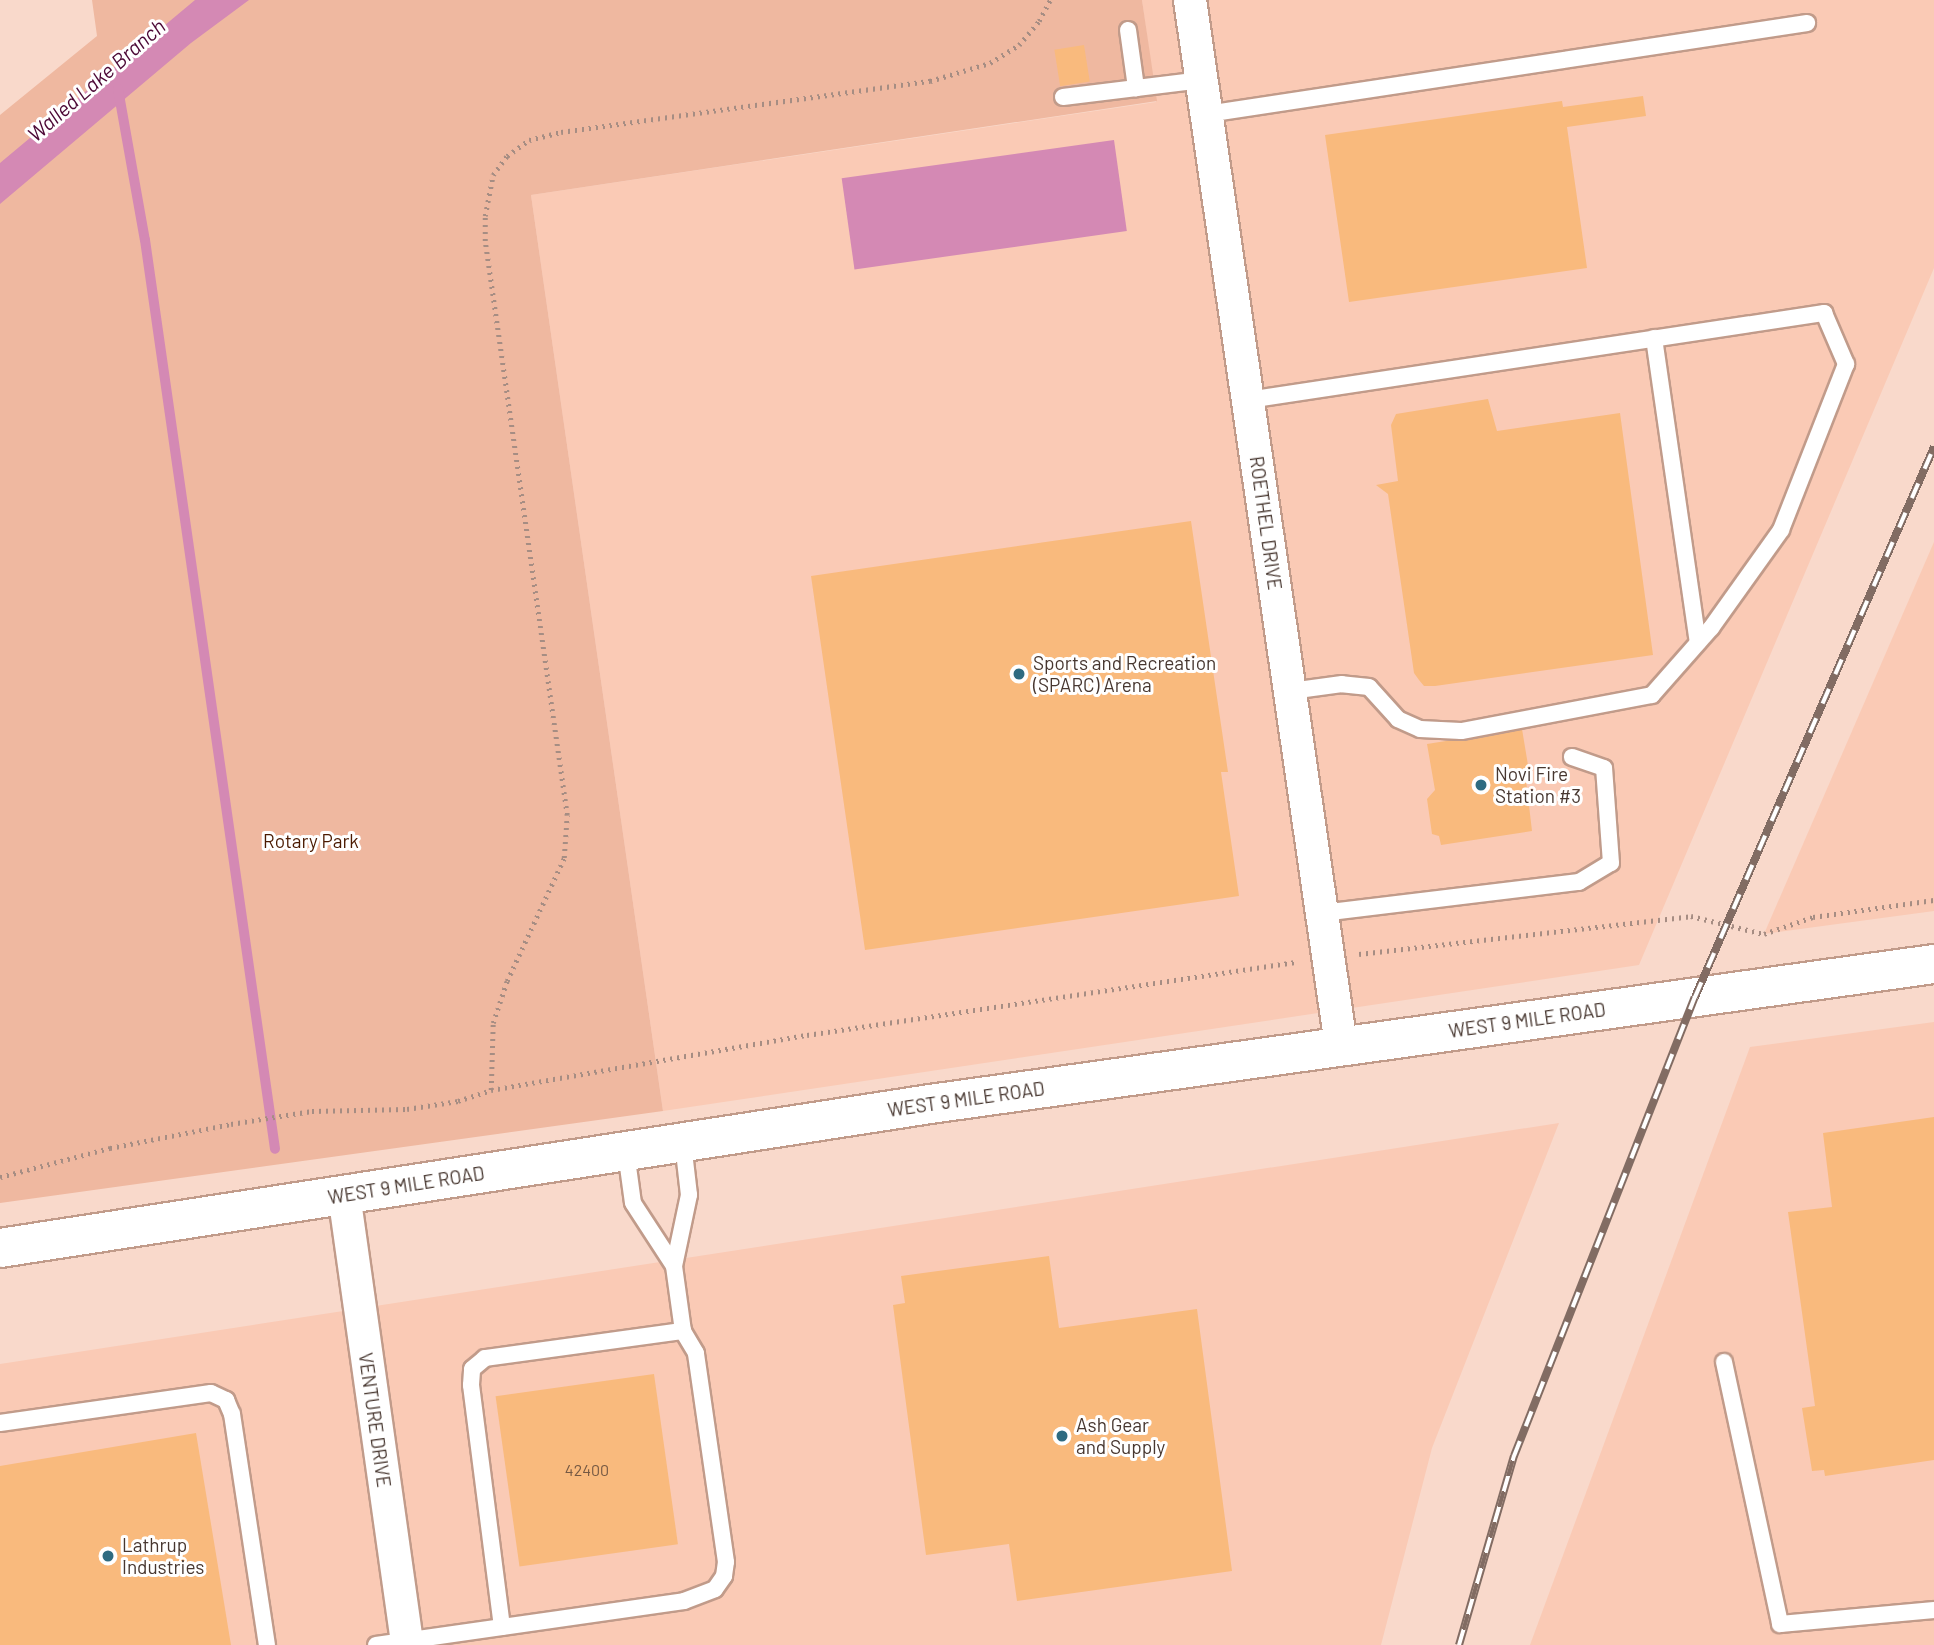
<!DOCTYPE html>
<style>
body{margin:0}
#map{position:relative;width:1934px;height:1645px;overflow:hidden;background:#f9d9cb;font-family:Barlow,sans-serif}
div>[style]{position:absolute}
.built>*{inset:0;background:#facab5}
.green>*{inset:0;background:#efb8a0}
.water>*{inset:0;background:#d489b4;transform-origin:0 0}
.stream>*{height:10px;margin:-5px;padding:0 5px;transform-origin:5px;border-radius:5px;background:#d489b4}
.building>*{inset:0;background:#f9ba7d;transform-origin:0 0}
.path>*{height:4.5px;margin-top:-2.25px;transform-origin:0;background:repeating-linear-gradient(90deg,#a68d83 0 2px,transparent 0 7px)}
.roads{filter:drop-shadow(2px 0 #c19b8a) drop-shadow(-2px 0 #c19b8a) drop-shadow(0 2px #c19b8a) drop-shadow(0 -2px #c19b8a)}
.service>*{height:16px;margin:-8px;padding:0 8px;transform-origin:8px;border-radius:8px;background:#fff}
.minor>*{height:32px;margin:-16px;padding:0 16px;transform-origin:16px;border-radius:16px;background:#fff}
.tertiary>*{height:38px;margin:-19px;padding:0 19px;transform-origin:19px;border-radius:19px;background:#fff}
.rail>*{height:8px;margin-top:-4px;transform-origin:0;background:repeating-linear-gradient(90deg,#fff 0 16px,#826c63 0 32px);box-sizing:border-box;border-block:2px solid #826c63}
.dots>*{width:19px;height:19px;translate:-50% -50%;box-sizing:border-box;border:4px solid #fff;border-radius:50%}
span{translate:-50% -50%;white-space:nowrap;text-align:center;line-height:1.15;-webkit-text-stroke:6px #fff;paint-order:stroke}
.number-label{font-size:16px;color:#745843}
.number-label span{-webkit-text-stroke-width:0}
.street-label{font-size:19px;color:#473730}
.poi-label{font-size:19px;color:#473730}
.left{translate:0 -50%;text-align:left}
.park-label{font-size:19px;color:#4b1a01}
.water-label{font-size:21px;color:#4b0735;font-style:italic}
</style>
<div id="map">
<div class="built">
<i style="clip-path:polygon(1142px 0,1934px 0,1934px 268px,1639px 965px,663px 1111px,531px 195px,1156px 102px)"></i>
<i style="clip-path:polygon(1934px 542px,1934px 911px,1764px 934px)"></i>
<i style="clip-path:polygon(1934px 1022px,1934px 1645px,1530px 1645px,1750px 1047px)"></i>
<i style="clip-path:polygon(1559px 1123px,1432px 1448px,1381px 1645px,0 1645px,0 1364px)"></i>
</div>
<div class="green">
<i style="clip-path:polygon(92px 0,1142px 0,1157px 101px,531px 195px,663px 1111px,0 1203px,0 115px,97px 36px)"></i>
</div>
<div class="water">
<i style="clip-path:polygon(195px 0,249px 0,191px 43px,0 204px,0 163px)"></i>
<i style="left:1114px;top:140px;width:92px;height:275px;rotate:82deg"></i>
</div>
<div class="stream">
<i style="left:118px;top:89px;width:153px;rotate:79.9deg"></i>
<i style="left:145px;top:240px;width:918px;rotate:81.86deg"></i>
</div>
<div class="building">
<i style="left:1084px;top:45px;width:37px;height:30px;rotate:81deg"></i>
<i style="clip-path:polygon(1643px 96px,1646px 116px,1567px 127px,1587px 268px,1349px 302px,1325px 135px,1562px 101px,1563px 107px)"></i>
<i style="clip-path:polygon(1488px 399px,1497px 431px,1620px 413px,1653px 655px,1435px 686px,1424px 686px,1419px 680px,1414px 673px,1388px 494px,1376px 485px,1398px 481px,1391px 425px,1396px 414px)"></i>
<i style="clip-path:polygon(1191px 521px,1228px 772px,1221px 772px,1239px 896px,865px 950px,811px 576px)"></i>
<i style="clip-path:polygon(1522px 729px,1530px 777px,1526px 780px,1532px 831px,1441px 845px,1439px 836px,1432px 834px,1427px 799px,1435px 790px,1427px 744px)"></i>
<i style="clip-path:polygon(1934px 1117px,1934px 1460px,1825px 1476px,1824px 1470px,1812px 1471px,1802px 1408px,1815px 1406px,1788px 1212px,1832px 1207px,1823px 1133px)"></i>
<i style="clip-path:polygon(1049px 1256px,1059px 1328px,1197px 1309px,1232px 1571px,1017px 1601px,1009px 1544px,926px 1555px,893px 1305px,905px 1303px,901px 1276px)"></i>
<i style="left:654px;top:1374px;width:172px;height:160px;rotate:82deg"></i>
<i style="clip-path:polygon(196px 1433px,231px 1645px,0 1645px,0 1466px)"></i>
</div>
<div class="path">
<i style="left:1359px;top:954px;width:334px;rotate:-6.5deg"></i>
<i style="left:1691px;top:916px;width:75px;rotate:13.9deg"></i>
<i style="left:1764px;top:934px;width:52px;rotate:-19.1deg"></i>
<i style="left:1813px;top:917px;width:122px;rotate:-8deg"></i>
<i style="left:491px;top:1090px;width:67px;rotate:-88.3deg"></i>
<i style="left:493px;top:1023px;width:44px;rotate:-71.6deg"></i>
<i style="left:507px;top:981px;width:136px;rotate:-65.1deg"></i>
<i style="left:564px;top:858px;width:43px;rotate:-86deg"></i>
<i style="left:567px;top:815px;width:580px;rotate:-98.13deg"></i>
<i style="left:485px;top:241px;width:25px;rotate:-90deg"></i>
<i style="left:485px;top:216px;width:42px;rotate:-79deg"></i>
<i style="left:493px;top:175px;width:24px;rotate:-54deg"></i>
<i style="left:507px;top:156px;width:27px;rotate:-36deg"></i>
<i style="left:529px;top:140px;width:33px;rotate:-14deg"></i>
<i style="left:561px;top:132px;width:373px;rotate:-7.9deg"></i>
<i style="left:930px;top:81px;width:63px;rotate:-16.7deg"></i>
<i style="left:990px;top:63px;width:34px;rotate:-32deg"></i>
<i style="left:1019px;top:45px;width:31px;rotate:-50deg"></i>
<i style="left:1039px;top:21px;width:24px;rotate:-62deg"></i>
<i style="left:0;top:1177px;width:114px;rotate:-14.8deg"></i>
<i style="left:110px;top:1148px;width:123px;rotate:-11.2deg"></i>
<i style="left:231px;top:1124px;width:82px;rotate:-9.1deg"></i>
<i style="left:312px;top:1111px;width:95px;rotate:-1.2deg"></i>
<i style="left:407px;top:1109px;width:52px;rotate:-8.9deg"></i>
<i style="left:458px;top:1101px;width:35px;rotate:-18deg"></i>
<i style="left:491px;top:1090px;width:321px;rotate:-9.9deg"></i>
<i style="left:807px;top:1035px;width:496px;rotate:-8.5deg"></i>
</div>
<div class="roads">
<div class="service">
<i style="left:1128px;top:30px;width:59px;rotate:82.1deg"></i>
<i style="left:1063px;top:97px;width:140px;rotate:-7deg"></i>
<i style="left:1207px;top:114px;width:607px;rotate:-8.62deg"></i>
<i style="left:1654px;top:338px;width:307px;rotate:81.8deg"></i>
<i style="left:1248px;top:400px;width:583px;rotate:-8.59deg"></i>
<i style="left:1824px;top:313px;width:56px;rotate:66.7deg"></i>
<i style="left:1846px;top:364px;width:178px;rotate:111.4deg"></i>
<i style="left:1781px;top:530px;width:120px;rotate:125.5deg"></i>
<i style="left:1711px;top:628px;width:89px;rotate:131.4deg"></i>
<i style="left:1652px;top:695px;width:194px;rotate:169.3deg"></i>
<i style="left:1461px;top:731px;width:41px;rotate:-177.2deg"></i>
<i style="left:1420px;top:729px;width:24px;rotate:-156deg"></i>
<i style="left:1398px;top:719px;width:43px;rotate:-132.2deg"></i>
<i style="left:1369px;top:687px;width:27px;rotate:-174deg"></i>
<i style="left:1342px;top:684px;width:52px;rotate:172.3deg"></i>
<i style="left:1322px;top:913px;width:259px;rotate:-6.9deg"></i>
<i style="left:1579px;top:882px;width:37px;rotate:-31deg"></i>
<i style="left:1611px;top:863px;width:95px;rotate:-94.2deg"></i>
<i style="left:1604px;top:768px;width:34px;rotate:-161deg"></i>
<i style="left:626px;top:1152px;width:51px;rotate:82.2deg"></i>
<i style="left:633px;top:1203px;width:75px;rotate:56.9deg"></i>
<i style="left:1724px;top:1362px;width:268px;rotate:77.9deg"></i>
<i style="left:1780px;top:1624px;width:155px;rotate:-5.2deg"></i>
<i style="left:0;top:1423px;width:213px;rotate:-8.1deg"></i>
<i style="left:211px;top:1393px;width:17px;rotate:25deg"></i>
<i style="left:226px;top:1400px;width:15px;rotate:67deg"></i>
<i style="left:232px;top:1414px;width:234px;rotate:81.4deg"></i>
<i style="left:502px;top:1627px;width:244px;rotate:-97.3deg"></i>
<i style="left:471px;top:1385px;width:16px;rotate:-86deg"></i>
<i style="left:472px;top:1369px;width:17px;rotate:-40deg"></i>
<i style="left:485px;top:1358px;width:200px;rotate:-7.8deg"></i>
<i style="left:376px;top:1645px;width:311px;rotate:-8.1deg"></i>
<i style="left:684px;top:1601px;width:33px;rotate:-21deg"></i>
<i style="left:715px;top:1589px;width:16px;rotate:-55deg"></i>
<i style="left:724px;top:1576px;width:14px;rotate:-82deg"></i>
<i style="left:726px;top:1562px;width:211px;rotate:-98.2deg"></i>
<i style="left:696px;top:1353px;width:26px;rotate:-121deg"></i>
<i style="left:683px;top:1331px;width:66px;rotate:-97.9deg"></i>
<i style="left:674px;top:1266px;width:73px;rotate:-78.1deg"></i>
<i style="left:689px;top:1195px;width:52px;rotate:-96.6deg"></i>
</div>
<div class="minor">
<i style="left:1190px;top:0;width:1056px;rotate:81.78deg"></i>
<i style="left:344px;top:1194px;width:455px;rotate:82deg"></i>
</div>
<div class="tertiary">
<i style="left:0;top:1248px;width:941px;rotate:-8.8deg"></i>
<i style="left:930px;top:1104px;width:1014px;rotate:-7.94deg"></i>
</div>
</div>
<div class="rail">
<i style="left:1459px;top:1645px;width:197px;rotate:-73.8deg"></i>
<i style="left:1514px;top:1456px;width:493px;rotate:-68.5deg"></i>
<i style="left:1695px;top:997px;width:600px;rotate:-66.51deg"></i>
</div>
<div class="dots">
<i style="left:1019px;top:674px;background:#2e6b81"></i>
<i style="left:1481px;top:785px;background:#2e6b81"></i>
<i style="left:1062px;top:1436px;background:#2e6b81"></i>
<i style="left:108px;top:1556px;background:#2e6b81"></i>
</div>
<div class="number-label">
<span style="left:587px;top:1470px">42400</span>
</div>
<div class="street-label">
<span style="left:1266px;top:523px;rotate:82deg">ROETHEL DRIVE</span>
<span style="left:1527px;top:1020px;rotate:-8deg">WEST 9 MILE ROAD</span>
<span style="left:966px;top:1099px;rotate:-8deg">WEST 9 MILE ROAD</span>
<span style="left:406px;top:1185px;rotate:-9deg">WEST 9 MILE ROAD</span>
<span style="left:375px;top:1420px;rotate:82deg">VENTURE DRIVE</span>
</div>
<div class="poi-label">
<span class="left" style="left:1033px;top:674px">Sports and Recreation<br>(SPARC) Arena</span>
<span class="left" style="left:1495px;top:785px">Novi Fire<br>Station #3</span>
<span class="left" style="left:1076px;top:1436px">Ash Gear<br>and Supply</span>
<span class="left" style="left:122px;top:1556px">Lathrup<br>Industries</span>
</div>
<div class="park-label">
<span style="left:311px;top:841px">Rotary Park</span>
</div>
<div class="water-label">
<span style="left:96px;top:80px;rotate:-41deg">Walled Lake Branch</span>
</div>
</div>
